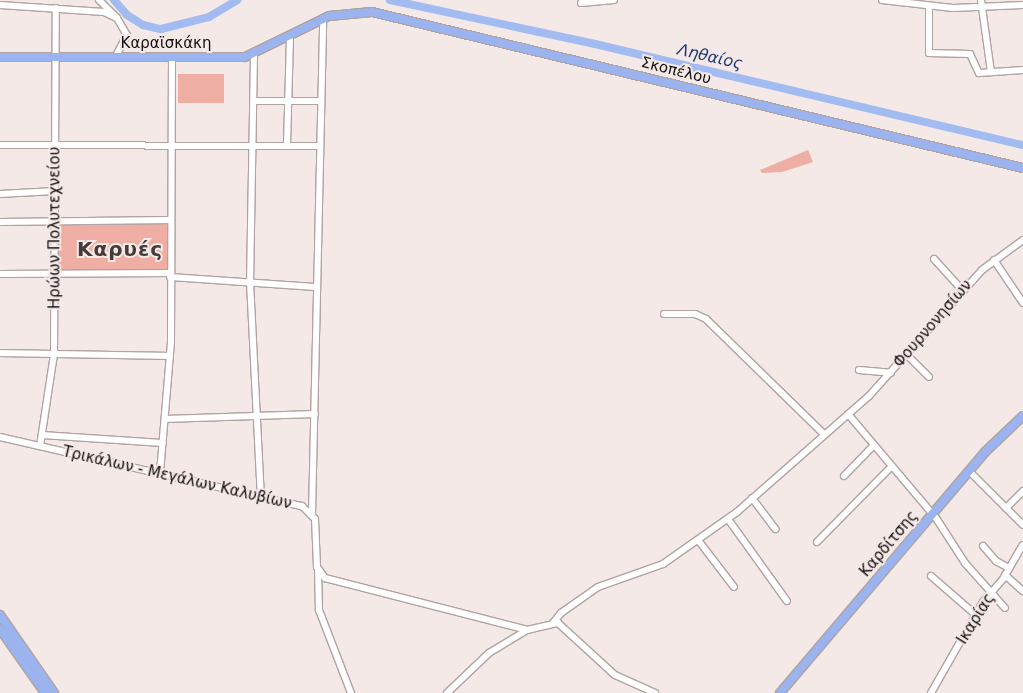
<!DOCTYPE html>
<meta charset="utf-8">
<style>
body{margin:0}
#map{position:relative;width:1023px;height:693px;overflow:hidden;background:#f4e9e6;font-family:"DejaVu Sans",sans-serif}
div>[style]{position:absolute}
.green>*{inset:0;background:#eeaea3;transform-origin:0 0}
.river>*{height:8px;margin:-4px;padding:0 4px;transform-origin:4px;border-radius:4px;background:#a2bcf2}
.roads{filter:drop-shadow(1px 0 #afa4a2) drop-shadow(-1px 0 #afa4a2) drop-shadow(0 1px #afa4a2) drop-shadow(0 -1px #afa4a2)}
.minor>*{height:6px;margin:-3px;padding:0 3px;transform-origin:3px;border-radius:3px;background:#fff}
.major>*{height:8px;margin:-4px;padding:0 4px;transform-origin:4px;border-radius:4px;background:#9bb3ef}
span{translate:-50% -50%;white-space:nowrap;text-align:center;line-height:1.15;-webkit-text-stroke:4px #f4e9e6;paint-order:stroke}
.street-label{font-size:15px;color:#130f0f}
.water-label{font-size:16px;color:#1f3877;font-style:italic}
.district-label{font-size:20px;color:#453b3a;font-weight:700;letter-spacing:1px}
</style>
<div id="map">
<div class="green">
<i style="left:178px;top:74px;width:46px;height:29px"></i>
<i style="clip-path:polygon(808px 150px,813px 162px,782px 172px,762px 173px,760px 170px)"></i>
<i style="left:57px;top:224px;width:110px;height:47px"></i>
</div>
<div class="river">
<i style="left:114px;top:0;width:20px;rotate:49deg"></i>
<i style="left:127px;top:15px;width:19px;rotate:32deg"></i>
<i style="left:143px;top:25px;width:18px;rotate:13deg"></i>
<i style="left:161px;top:29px;width:49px;rotate:-14deg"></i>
<i style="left:209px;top:17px;width:33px;rotate:-31deg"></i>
<i style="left:390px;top:0;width:210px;rotate:12.1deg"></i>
<i style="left:595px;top:44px;width:440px;rotate:13.3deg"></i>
</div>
<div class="roads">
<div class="minor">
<i style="left:99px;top:0;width:25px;rotate:45deg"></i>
<i style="left:117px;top:18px;width:20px;rotate:60deg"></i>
<i style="left:127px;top:35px;width:26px;rotate:118deg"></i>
<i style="left:882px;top:0;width:71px;rotate:6.4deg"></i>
<i style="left:953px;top:8px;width:70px;rotate:-2.5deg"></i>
<i style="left:981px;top:0;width:73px;rotate:82.1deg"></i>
<i style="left:581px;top:3px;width:33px;rotate:-5deg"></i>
<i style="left:0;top:5px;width:104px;rotate:3.9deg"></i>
<i style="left:104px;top:12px;width:14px;rotate:25deg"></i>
<i style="left:929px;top:6px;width:47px;rotate:90deg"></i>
<i style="left:929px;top:53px;width:41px;rotate:1.4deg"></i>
<i style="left:970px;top:54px;width:21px;rotate:65deg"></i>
<i style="left:979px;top:73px;width:44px;rotate:-3.9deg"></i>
<i style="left:254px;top:55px;width:227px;rotate:91deg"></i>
<i style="left:250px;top:282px;width:215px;rotate:87.1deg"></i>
<i style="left:254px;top:101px;width:67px"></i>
<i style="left:0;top:145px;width:320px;rotate:0.2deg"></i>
<i style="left:287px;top:145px;width:109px;rotate:-88.4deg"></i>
<i style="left:0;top:194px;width:55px;rotate:-3.1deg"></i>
<i style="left:0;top:222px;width:171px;rotate:-0.7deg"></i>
<i style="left:934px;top:259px;width:43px;rotate:47.8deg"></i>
<i style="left:994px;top:260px;width:52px;rotate:56deg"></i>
<i style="left:0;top:274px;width:171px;rotate:-0.3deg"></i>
<i style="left:170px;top:277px;width:146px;rotate:3.9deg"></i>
<i style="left:664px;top:314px;width:31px"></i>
<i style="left:695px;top:314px;width:12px;rotate:24deg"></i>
<i style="left:706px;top:319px;width:165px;rotate:44.3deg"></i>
<i style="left:0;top:353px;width:170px;rotate:1deg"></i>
<i style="left:907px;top:355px;width:31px;rotate:45deg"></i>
<i style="left:859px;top:370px;width:32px;rotate:5deg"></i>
<i style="left:848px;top:414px;width:136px;rotate:49.8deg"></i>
<i style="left:936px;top:518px;width:54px;rotate:57.2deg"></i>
<i style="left:965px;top:563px;width:60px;rotate:48.4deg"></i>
<i style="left:165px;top:419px;width:150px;rotate:-1.9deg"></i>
<i style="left:42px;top:435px;width:121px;rotate:3.8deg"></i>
<i style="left:0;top:437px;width:310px;rotate:12.9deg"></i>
<i style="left:302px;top:506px;width:18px;rotate:45deg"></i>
<i style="left:315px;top:519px;width:48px;rotate:87.6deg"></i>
<i style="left:317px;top:567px;width:14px;rotate:54deg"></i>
<i style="left:325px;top:578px;width:209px;rotate:14.4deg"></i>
<i style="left:527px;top:630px;width:32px;rotate:-13deg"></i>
<i style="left:558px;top:623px;width:77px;rotate:42.4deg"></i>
<i style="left:615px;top:675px;width:44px;rotate:24.2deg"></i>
<i style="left:40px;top:446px;width:93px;rotate:-81.3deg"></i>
<i style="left:54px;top:354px;width:346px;rotate:-89.7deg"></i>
<i style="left:969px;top:471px;width:76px;rotate:45deg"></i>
<i style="left:160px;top:473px;width:131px;rotate:-85.2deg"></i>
<i style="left:171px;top:342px;width:284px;rotate:-89.8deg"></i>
<i style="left:844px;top:476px;width:43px;rotate:-45.9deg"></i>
<i style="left:752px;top:498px;width:39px;rotate:53deg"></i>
<i style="left:1006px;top:508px;width:24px;rotate:-45deg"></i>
<i style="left:312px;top:514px;width:496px;rotate:-88.7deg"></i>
<i style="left:728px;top:519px;width:101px;rotate:54.3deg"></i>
<i style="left:698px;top:540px;width:59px;rotate:52.5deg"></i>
<i style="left:817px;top:542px;width:105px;rotate:-45.4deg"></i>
<i style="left:983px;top:546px;width:20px;rotate:49deg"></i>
<i style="left:996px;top:561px;width:15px;rotate:28deg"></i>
<i style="left:318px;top:570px;width:40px;rotate:88.6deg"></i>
<i style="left:319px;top:610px;width:89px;rotate:68.9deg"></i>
<i style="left:1005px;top:575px;width:24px;rotate:42deg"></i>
<i style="left:931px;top:576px;width:61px;rotate:41deg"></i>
<i style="left:553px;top:623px;width:13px;rotate:-51deg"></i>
<i style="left:561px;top:613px;width:45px;rotate:-35.1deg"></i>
<i style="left:598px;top:587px;width:69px;rotate:-19.5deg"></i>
<i style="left:663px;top:564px;width:90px;rotate:-35.1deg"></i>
<i style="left:737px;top:512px;width:176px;rotate:-41.3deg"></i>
<i style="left:869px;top:396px;width:169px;rotate:-48.1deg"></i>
<i style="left:982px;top:270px;width:51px;rotate:-36.2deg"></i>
<i style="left:447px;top:693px;width:58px;rotate:-43.6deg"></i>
<i style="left:489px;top:653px;width:44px;rotate:-31.2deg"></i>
<i style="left:931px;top:693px;width:105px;rotate:-60.3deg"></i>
<i style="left:983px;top:602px;width:30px;rotate:-49deg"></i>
<i style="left:1003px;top:579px;width:39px;rotate:-60deg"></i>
</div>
<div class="major">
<i style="left:0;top:57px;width:245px"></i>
<i style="left:245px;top:57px;width:93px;rotate:-26deg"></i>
<i style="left:329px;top:16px;width:43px;rotate:-5.3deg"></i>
<i style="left:372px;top:12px;width:669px;rotate:13.48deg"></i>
<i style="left:0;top:615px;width:95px;rotate:55.3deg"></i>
<i style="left:0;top:629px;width:78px;rotate:54.9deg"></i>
<i style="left:780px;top:693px;width:316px;rotate:-49.6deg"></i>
<i style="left:985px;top:452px;width:52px;rotate:-43.5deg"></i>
</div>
</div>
<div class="street-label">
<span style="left:166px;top:44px">Καραϊσκάκη</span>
<span style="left:676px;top:71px;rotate:14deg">Σκοπέλου</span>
<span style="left:55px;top:228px;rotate:-90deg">Ηρώων Πολυτεχνείου</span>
<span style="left:933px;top:324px;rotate:-49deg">Φουρνονησίων</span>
<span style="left:177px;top:478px;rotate:13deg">Τρικάλων - Μεγάλων Καλυβίων</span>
<span style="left:889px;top:544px;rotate:-50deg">Καρδίτσης</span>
<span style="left:976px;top:619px;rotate:-58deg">Ικαρίας</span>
</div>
<div class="water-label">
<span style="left:710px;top:57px;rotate:13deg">Ληθαίος</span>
</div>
<div class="district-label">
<span style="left:120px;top:249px">Καρυές</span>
</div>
</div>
